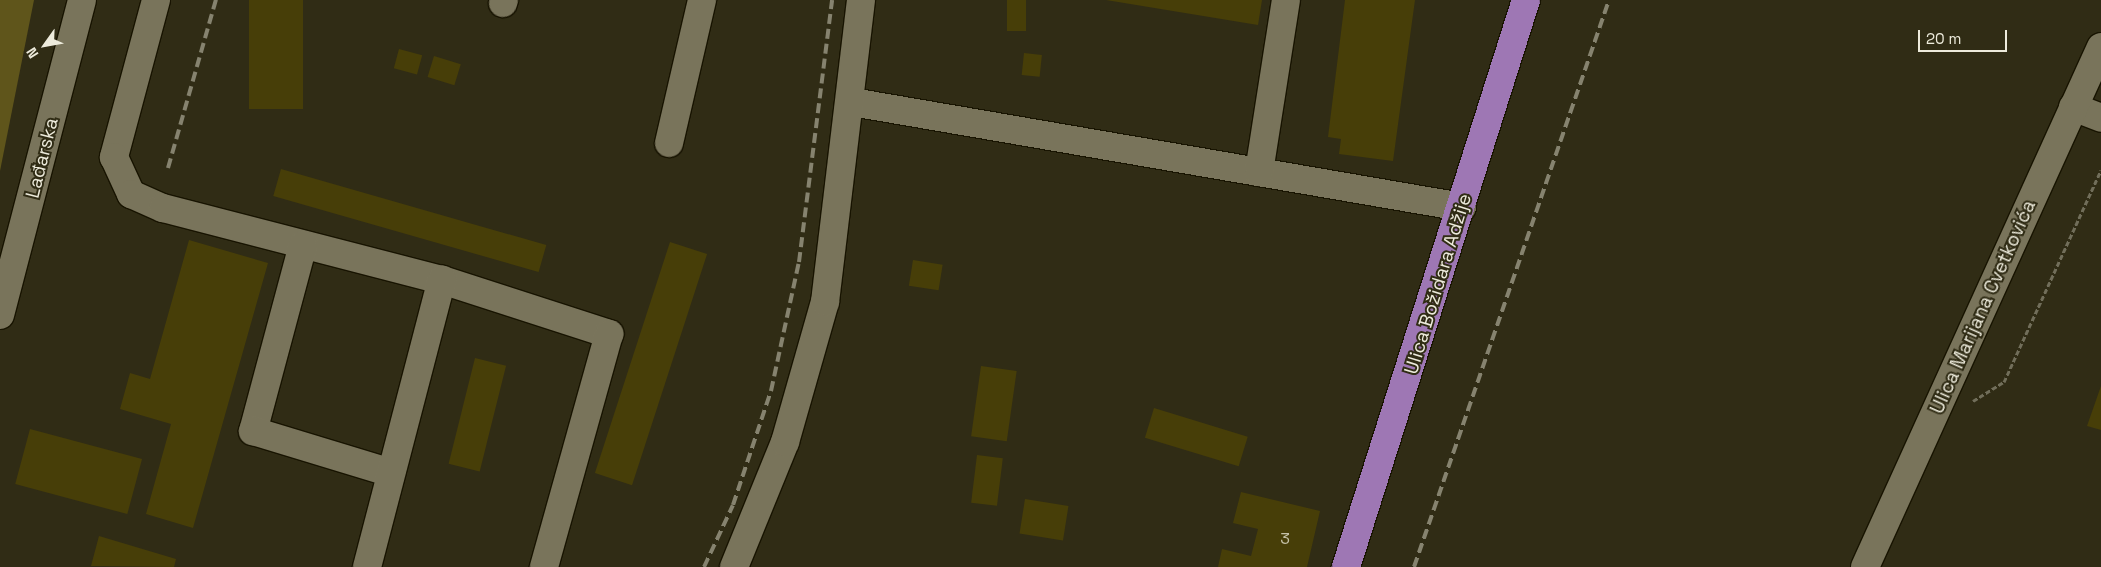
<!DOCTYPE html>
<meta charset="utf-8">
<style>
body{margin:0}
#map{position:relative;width:2101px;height:567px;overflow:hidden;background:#302c15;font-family:"Space Grotesk",sans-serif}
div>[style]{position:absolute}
.green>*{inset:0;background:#5f551b}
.building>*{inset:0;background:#473e08;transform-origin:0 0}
.path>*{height:3px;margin-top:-1.5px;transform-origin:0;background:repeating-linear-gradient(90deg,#716e5a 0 5px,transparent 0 7.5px)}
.roads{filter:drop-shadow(1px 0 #181401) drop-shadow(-1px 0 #181401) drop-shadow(0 1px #181401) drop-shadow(0 -1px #181401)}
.minor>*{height:28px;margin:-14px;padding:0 14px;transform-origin:14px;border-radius:14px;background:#79745b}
.major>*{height:28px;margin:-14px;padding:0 14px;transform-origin:14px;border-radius:14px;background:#9e77b4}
.rail>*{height:4px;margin-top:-2px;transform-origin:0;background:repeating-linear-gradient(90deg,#86836f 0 10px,transparent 0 15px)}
span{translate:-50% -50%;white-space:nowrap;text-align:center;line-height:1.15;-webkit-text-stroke:4px #302c15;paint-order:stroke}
.number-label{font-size:16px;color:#c4c0a7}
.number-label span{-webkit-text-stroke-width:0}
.street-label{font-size:19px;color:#edebdc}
.north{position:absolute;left:20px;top:20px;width:50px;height:50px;-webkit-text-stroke:4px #302c15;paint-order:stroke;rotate:238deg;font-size:14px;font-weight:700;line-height:20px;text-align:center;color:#edebdc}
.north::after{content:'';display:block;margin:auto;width:18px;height:22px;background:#edebdc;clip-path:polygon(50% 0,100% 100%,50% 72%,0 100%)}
.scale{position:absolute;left:1918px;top:30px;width:89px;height:22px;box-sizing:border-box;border:2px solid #edebdc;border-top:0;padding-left:6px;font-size:15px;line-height:18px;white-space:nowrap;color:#edebdc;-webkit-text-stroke:4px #302c15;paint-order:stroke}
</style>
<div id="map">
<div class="green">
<i style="clip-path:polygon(0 0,34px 0,0 171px)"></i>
</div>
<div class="building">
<i style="left:249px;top:0;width:54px;height:109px"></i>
<i style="left:1007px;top:0;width:19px;height:31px"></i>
<i style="clip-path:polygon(1106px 0,1262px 0,1258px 25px)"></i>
<i style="clip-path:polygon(1345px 0,1415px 0,1393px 161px,1339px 154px,1341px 139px,1328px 137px)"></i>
<i style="left:399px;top:49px;width:24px;height:20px;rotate:15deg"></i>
<i style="left:1024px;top:53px;width:18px;height:22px;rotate:6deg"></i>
<i style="left:434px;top:56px;width:28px;height:22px;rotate:17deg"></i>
<i style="left:281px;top:169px;width:276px;height:28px;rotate:16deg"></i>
<i style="clip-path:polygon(189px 240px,268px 263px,193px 528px,146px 514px,171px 424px,120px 409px,130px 373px,150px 379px)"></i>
<i style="left:670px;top:242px;width:39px;height:243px;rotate:18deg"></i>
<i style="left:913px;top:260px;width:30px;height:26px;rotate:9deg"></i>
<i style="left:475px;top:358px;width:32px;height:109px;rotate:14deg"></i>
<i style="left:981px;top:366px;width:36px;height:71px;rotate:8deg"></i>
<i style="clip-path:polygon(2101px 386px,2101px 430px,2087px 426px)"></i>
<i style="left:1154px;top:408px;width:98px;height:31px;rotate:17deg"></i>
<i style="left:30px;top:429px;width:116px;height:57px;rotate:15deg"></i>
<i style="left:977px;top:455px;width:26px;height:48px;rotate:7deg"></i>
<i style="clip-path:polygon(1241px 492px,1320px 511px,1307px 567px,1218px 567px,1222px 549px,1251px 556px,1258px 529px,1233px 523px)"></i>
<i style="left:1025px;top:499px;width:44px;height:35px;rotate:9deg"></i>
<i style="clip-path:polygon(99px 536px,176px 559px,174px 567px,91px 566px)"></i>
</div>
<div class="path">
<i style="left:1973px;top:401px;width:36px;rotate:-32deg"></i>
<i style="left:2004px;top:382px;width:233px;rotate:-65.4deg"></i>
</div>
<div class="roads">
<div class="minor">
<i style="left:156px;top:0;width:163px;rotate:105deg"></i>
<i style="left:114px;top:157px;width:41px;rotate:65.3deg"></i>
<i style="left:131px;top:194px;width:35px;rotate:24deg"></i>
<i style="left:163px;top:208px;width:288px;rotate:14.5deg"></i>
<i style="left:442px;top:280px;width:176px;rotate:17.9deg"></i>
<i style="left:609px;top:334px;width:242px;rotate:105.6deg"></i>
<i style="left:503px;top:3px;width:3px;rotate:-72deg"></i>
<i style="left:852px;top:102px;width:619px;rotate:9.77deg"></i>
<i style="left:2073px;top:107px;width:30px;rotate:21deg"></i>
<i style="left:669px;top:143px;width:147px;rotate:-77deg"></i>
<i style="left:1259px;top:172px;width:174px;rotate:-81.1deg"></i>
<i style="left:303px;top:245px;width:193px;rotate:105deg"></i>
<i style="left:253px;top:431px;width:144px;rotate:16.9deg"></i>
<i style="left:0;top:315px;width:325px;rotate:-75.4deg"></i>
<i style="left:367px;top:567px;width:297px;rotate:-75.4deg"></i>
<i style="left:734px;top:567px;width:135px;rotate:-67.8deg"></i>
<i style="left:785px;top:442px;width:146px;rotate:-74.1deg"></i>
<i style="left:825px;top:302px;width:304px;rotate:-83.2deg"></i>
<i style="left:1865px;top:567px;width:571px;rotate:-65.59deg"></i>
</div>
<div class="major">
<i style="left:1346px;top:567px;width:595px;rotate:-72.39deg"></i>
</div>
</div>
<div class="rail">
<i style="left:168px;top:168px;width:175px;rotate:-74.1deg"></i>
<i style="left:704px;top:567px;width:68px;rotate:-64.9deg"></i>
<i style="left:733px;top:505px;width:120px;rotate:-71.6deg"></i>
<i style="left:771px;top:391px;width:132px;rotate:-77.8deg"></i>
<i style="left:799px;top:262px;width:264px;rotate:-82.8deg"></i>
<i style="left:1414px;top:567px;width:600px;rotate:-71.02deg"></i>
</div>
<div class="number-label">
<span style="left:1285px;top:539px">3</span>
</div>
<div class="street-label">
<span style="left:42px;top:158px;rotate:-76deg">Lađarska</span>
<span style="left:1438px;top:284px;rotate:-73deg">Ulica Božidara Adžije</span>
<span style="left:1983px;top:307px;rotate:-66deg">Ulica Marijana Cvetkovića</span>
</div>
<div class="north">N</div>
<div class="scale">20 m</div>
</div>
